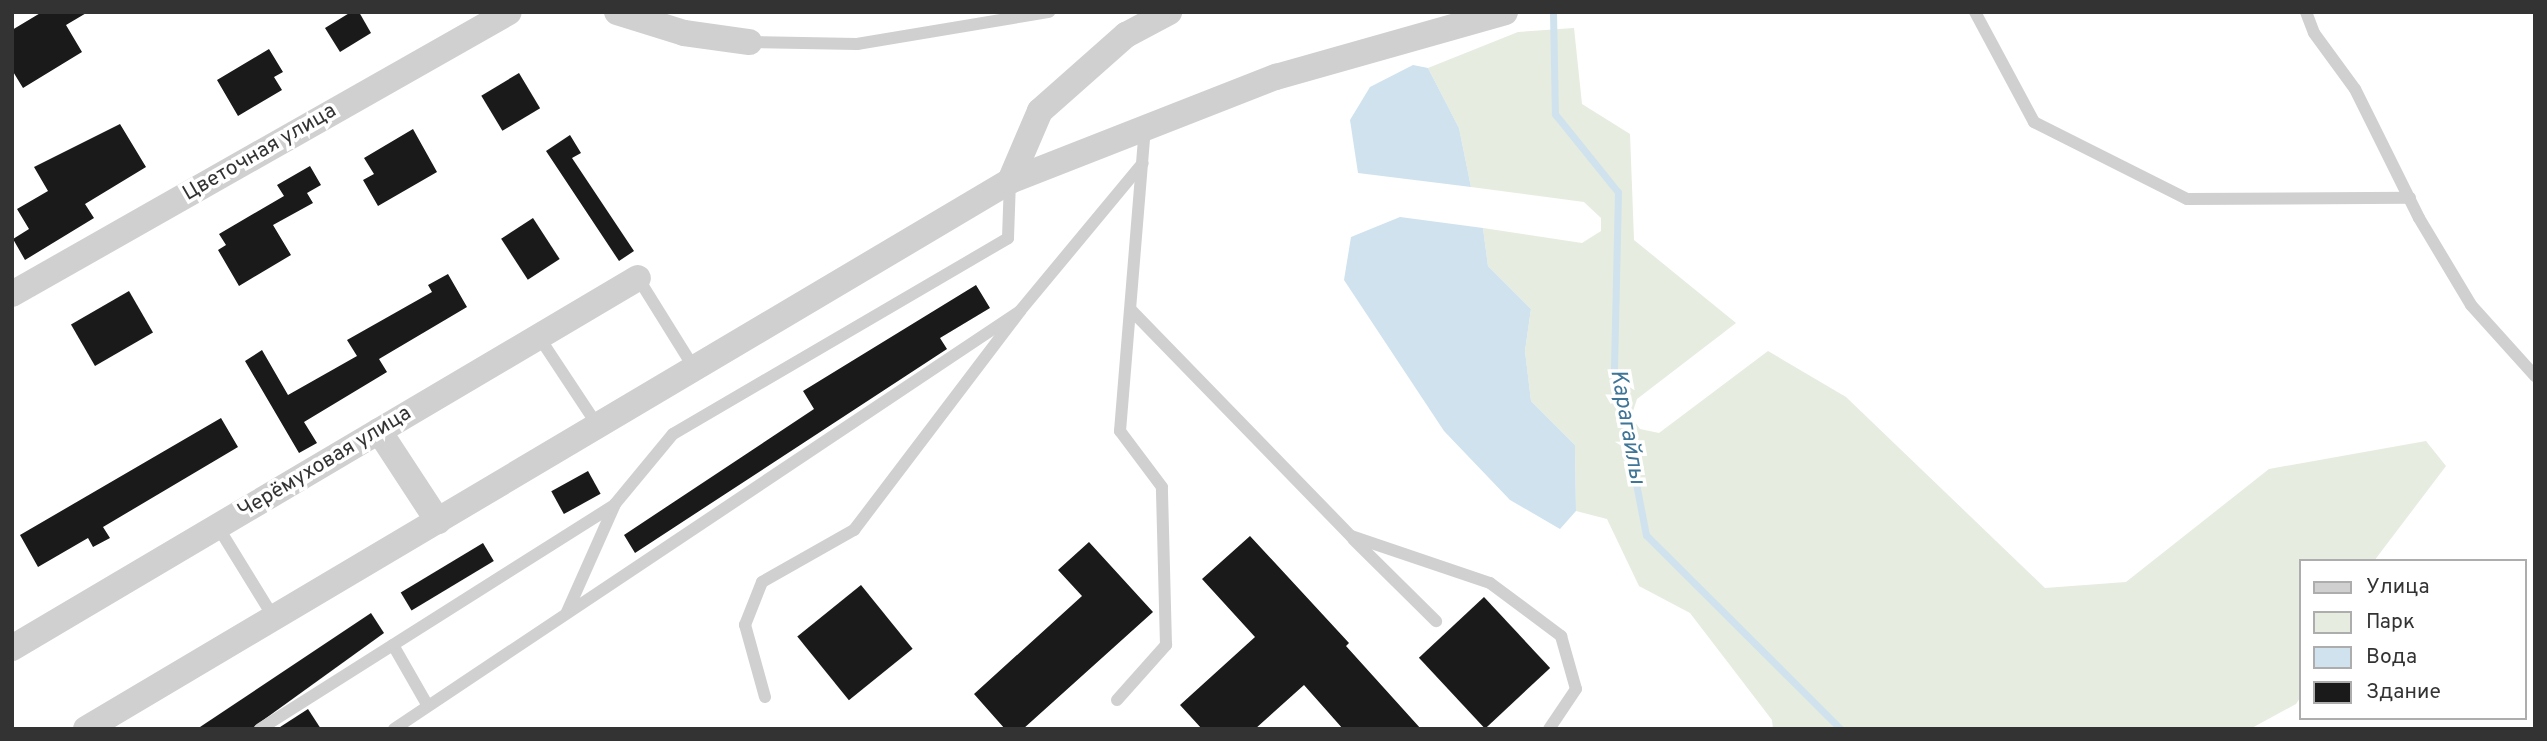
<!DOCTYPE html>
<meta charset="utf-8">
<style>
body{margin:0}
#map{position:relative;width:2547px;height:741px;overflow:hidden;background:#fff;font-family:Overpass,sans-serif}
div>[style]{position:absolute}
.green>*{inset:0;background:#e6ecdf}
.water>*{inset:0;background:#cfe2ee}
.stream>*{height:7px;margin:-3.5px;padding:0 3.5px;transform-origin:3.5px;border-radius:3.5px;background:#cfe2ee}
.building>*{inset:0;background:#1a1a1a;transform-origin:0 0}
.service>*{height:12px;margin:-6px;padding:0 6px;transform-origin:6px;border-radius:6px;background:#d0d0d0}
.minor>*{height:26px;margin:-13px;padding:0 13px;transform-origin:13px;border-radius:13px;background:#d0d0d0}
span{translate:-50% -50%;white-space:nowrap;text-align:center;line-height:1.15;-webkit-text-stroke:7px #fff;paint-order:stroke}
.street-label{font-size:21px;color:#333}
.water-label{font-size:23px;color:#3f7597;font-style:italic}
.frame{position:absolute;inset:0;border:14px solid #333;pointer-events:none}
.legend{position:absolute;left:2299px;top:559px;width:228px;height:161px;box-sizing:border-box;background:#fff;border:2px solid #adadad;margin:0;padding:9px 12px;list-style:none;font-size:21px;color:#333}
.legend li{display:flex;align-items:center;gap:14px;height:35px}
.legend b{width:35px;border:2px solid #adadad}
</style>
<div id="map">
<div class="green">
<i style="clip-path:polygon(1574px 28px,1582px 104px,1630px 134px,1634px 240px,1736px 323px,1637px 399px,1631px 417px,1640px 429px,1659px 433px,1768px 351px,1846px 397px,2045px 588px,2126px 582px,2269px 469px,2426px 441px,2446px 466px,2374px 561px,2300px 561px,2300px 698px,2296px 704px,2250px 729px,1773px 729px,1772px 720px,1690px 613px,1639px 586px,1607px 519px,1576px 511px,1575px 445px,1531px 401px,1525px 351px,1531px 309px,1488px 266px,1483px 228px,1582px 243px,1601px 231px,1601px 218px,1584px 202px,1471px 187px,1459px 128px,1428px 68px,1518px 32px)"></i>
</div>
<div class="water">
<i style="clip-path:polygon(1413px 65px,1428px 68px,1459px 128px,1471px 187px,1358px 173px,1350px 120px,1370px 87px)"></i>
<i style="clip-path:polygon(1400px 217px,1483px 228px,1488px 266px,1531px 309px,1525px 351px,1531px 401px,1575px 445px,1576px 511px,1560px 529px,1510px 500px,1444px 431px,1344px 280px,1351px 237px)"></i>
</div>
<div class="stream">
<i style="left:1553px;top:12px;width:102px;rotate:88.9deg"></i>
<i style="left:1555px;top:114px;width:100px;rotate:51.1deg"></i>
<i style="left:1618px;top:192px;width:177px;rotate:91.3deg"></i>
<i style="left:1614px;top:369px;width:169px;rotate:79.1deg"></i>
<i style="left:1646px;top:535px;width:275px;rotate:44.9deg"></i>
</div>
<div class="building">
<i style="clip-path:polygon(42px 12px,88px 12px,66px 25px,82px 52px,23px 88px,12px 70px,12px 30px)"></i>
<i style="clip-path:polygon(351px 12px,359px 12px,371px 33px,340px 52px,325px 28px)"></i>
<i style="clip-path:polygon(269px 49px,283px 72px,274px 77px,282px 90px,238px 116px,217px 80px)"></i>
<i style="left:519px;top:73px;width:41px;height:44px;rotate:59deg"></i>
<i style="clip-path:polygon(120px 124px,146px 167px,85px 204px,94px 218px,25px 260px,13px 239px,29px 229px,17px 209px,48px 191px,34px 167px)"></i>
<i style="clip-path:polygon(413px 129px,437px 172px,378px 206px,363px 180px,374px 174px,364px 158px)"></i>
<i style="clip-path:polygon(570px 135px,581px 153px,572px 158px,634px 251px,619px 261px,546px 151px)"></i>
<i style="clip-path:polygon(310px 166px,321px 185px,307px 193px,313px 203px,273px 225px,291px 255px,239px 286px,218px 250px,226px 245px,219px 234px,284px 196px,277px 185px)"></i>
<i style="left:533px;top:218px;width:49px;height:38px;rotate:57deg"></i>
<i style="clip-path:polygon(448px 274px,467px 307px,379px 359px,387px 372px,304px 422px,317px 443px,299px 453px,245px 361px,262px 350px,288px 395px,357px 356px,347px 340px,432px 292px,428px 285px)"></i>
<i style="clip-path:polygon(976px 285px,990px 308px,940px 338px,947px 349px,635px 553px,624px 535px,814px 409px,803px 391px)"></i>
<i style="left:129px;top:291px;width:48px;height:67px;rotate:60deg"></i>
<i style="clip-path:polygon(221px 418px,238px 447px,103px 527px,110px 538px,93px 547px,88px 538px,38px 567px,20px 535px)"></i>
<i style="left:588px;top:471px;width:26px;height:42px;rotate:61deg"></i>
<i style="clip-path:polygon(1250px 536px,1349px 643px,1346px 646px,1421px 729px,1343px 729px,1304px 685px,1255px 729px,1202px 729px,1180px 705px,1255px 637px,1202px 579px)"></i>
<i style="clip-path:polygon(1089px 542px,1153px 612px,1023px 729px,1005px 729px,974px 694px,1082px 596px,1058px 570px)"></i>
<i style="left:483px;top:543px;width:21px;height:96px;rotate:59deg"></i>
<i style="left:861px;top:585px;width:82px;height:82px;rotate:51deg"></i>
<i style="left:1484px;top:597px;width:97px;height:89px;rotate:47deg"></i>
<i style="clip-path:polygon(371px 613px,384px 633px,251px 729px,197px 729px)"></i>
<i style="clip-path:polygon(308px 709px,321px 729px,277px 729px)"></i>
</div>
<div class="service">
<i style="left:1975px;top:12px;width:125px;rotate:61.8deg"></i>
<i style="left:2034px;top:122px;width:171px;rotate:26.7deg"></i>
<i style="left:2187px;top:199px;width:223px;rotate:-0.3deg"></i>
<i style="left:2306px;top:12px;width:22px;rotate:69deg"></i>
<i style="left:2314px;top:33px;width:69px;rotate:53.8deg"></i>
<i style="left:2355px;top:89px;width:144px;rotate:63.6deg"></i>
<i style="left:2419px;top:218px;width:101px;rotate:59.1deg"></i>
<i style="left:2471px;top:305px;width:96px;rotate:48deg"></i>
<i style="left:749px;top:42px;width:108px;rotate:1.1deg"></i>
<i style="left:857px;top:44px;width:195px;rotate:-9.5deg"></i>
<i style="left:638px;top:278px;width:106px;rotate:58.1deg"></i>
<i style="left:1132px;top:311px;width:314px;rotate:45.8deg"></i>
<i style="left:1351px;top:536px;width:147px;rotate:18.7deg"></i>
<i style="left:1490px;top:583px;width:89px;rotate:36.7deg"></i>
<i style="left:1561px;top:636px;width:55px;rotate:74.2deg"></i>
<i style="left:1576px;top:689px;width:48px;rotate:124deg"></i>
<i style="left:539px;top:337px;width:107px;rotate:56.5deg"></i>
<i style="left:218px;top:527px;width:107px;rotate:58.4deg"></i>
<i style="left:1353px;top:539px;width:117px;rotate:44.7deg"></i>
<i style="left:567px;top:612px;width:118px;rotate:-66deg"></i>
<i style="left:615px;top:504px;width:91px;rotate:-50.4deg"></i>
<i style="left:673px;top:434px;width:388px;rotate:-30.3deg"></i>
<i style="left:1008px;top:238px;width:57px;rotate:-88deg"></i>
<i style="left:393px;top:645px;width:70px;rotate:60.2deg"></i>
<i style="left:765px;top:697px;width:75px;rotate:-105.5deg"></i>
<i style="left:745px;top:625px;width:46px;rotate:-68.4deg"></i>
<i style="left:762px;top:582px;width:106px;rotate:-29.5deg"></i>
<i style="left:854px;top:530px;width:275px;rotate:-52.8deg"></i>
<i style="left:1020px;top:311px;width:192px;rotate:-50.3deg"></i>
<i style="left:1117px;top:700px;width:74px;rotate:-48.3deg"></i>
<i style="left:1166px;top:645px;width:158px;rotate:-91.5deg"></i>
<i style="left:1162px;top:487px;width:70px;rotate:-126.9deg"></i>
<i style="left:1120px;top:431px;width:304px;rotate:-85.3deg"></i>
<i style="left:260px;top:729px;width:419px;rotate:-32.3deg"></i>
<i style="left:394px;top:729px;width:753px;rotate:-33.73deg"></i>
</div>
<div class="minor">
<i style="left:617px;top:12px;width:70px;rotate:17.4deg"></i>
<i style="left:684px;top:33px;width:66px;rotate:7.9deg"></i>
<i style="left:1010px;top:181px;width:76px;rotate:-66.8deg"></i>
<i style="left:1040px;top:111px;width:115px;rotate:-41.5deg"></i>
<i style="left:1126px;top:35px;width:49px;rotate:-28.1deg"></i>
<i style="left:12px;top:294px;width:571px;rotate:-29.57deg"></i>
<i style="left:379px;top:431px;width:108px;rotate:56.8deg"></i>
<i style="left:12px;top:648px;width:727px;rotate:-30.59deg"></i>
<i style="left:86px;top:729px;width:1074px;rotate:-30.67deg"></i>
<i style="left:1010px;top:181px;width:286px;rotate:-21.4deg"></i>
<i style="left:1276px;top:77px;width:238px;rotate:-15.8deg"></i>
</div>
<div class="street-label">
<span style="left:260px;top:153px;rotate:-30deg">Цветочная улица</span>
<span style="left:325px;top:463px;rotate:-31deg">Черёмуховая улица</span>
</div>
<div class="water-label">
<span style="left:1626px;top:427px;rotate:80deg">Карагайлы</span>
</div>
<div class="frame"></div>
<ul class="legend">
<li><b style="height:9px;background:#d0d0d0"></b>Улица</li>
<li><b style="height:19px;background:#e6ecdf"></b>Парк</li>
<li><b style="height:19px;background:#cfe2ee"></b>Вода</li>
<li><b style="height:19px;background:#1a1a1a"></b>Здание</li>
</ul>
</div>
